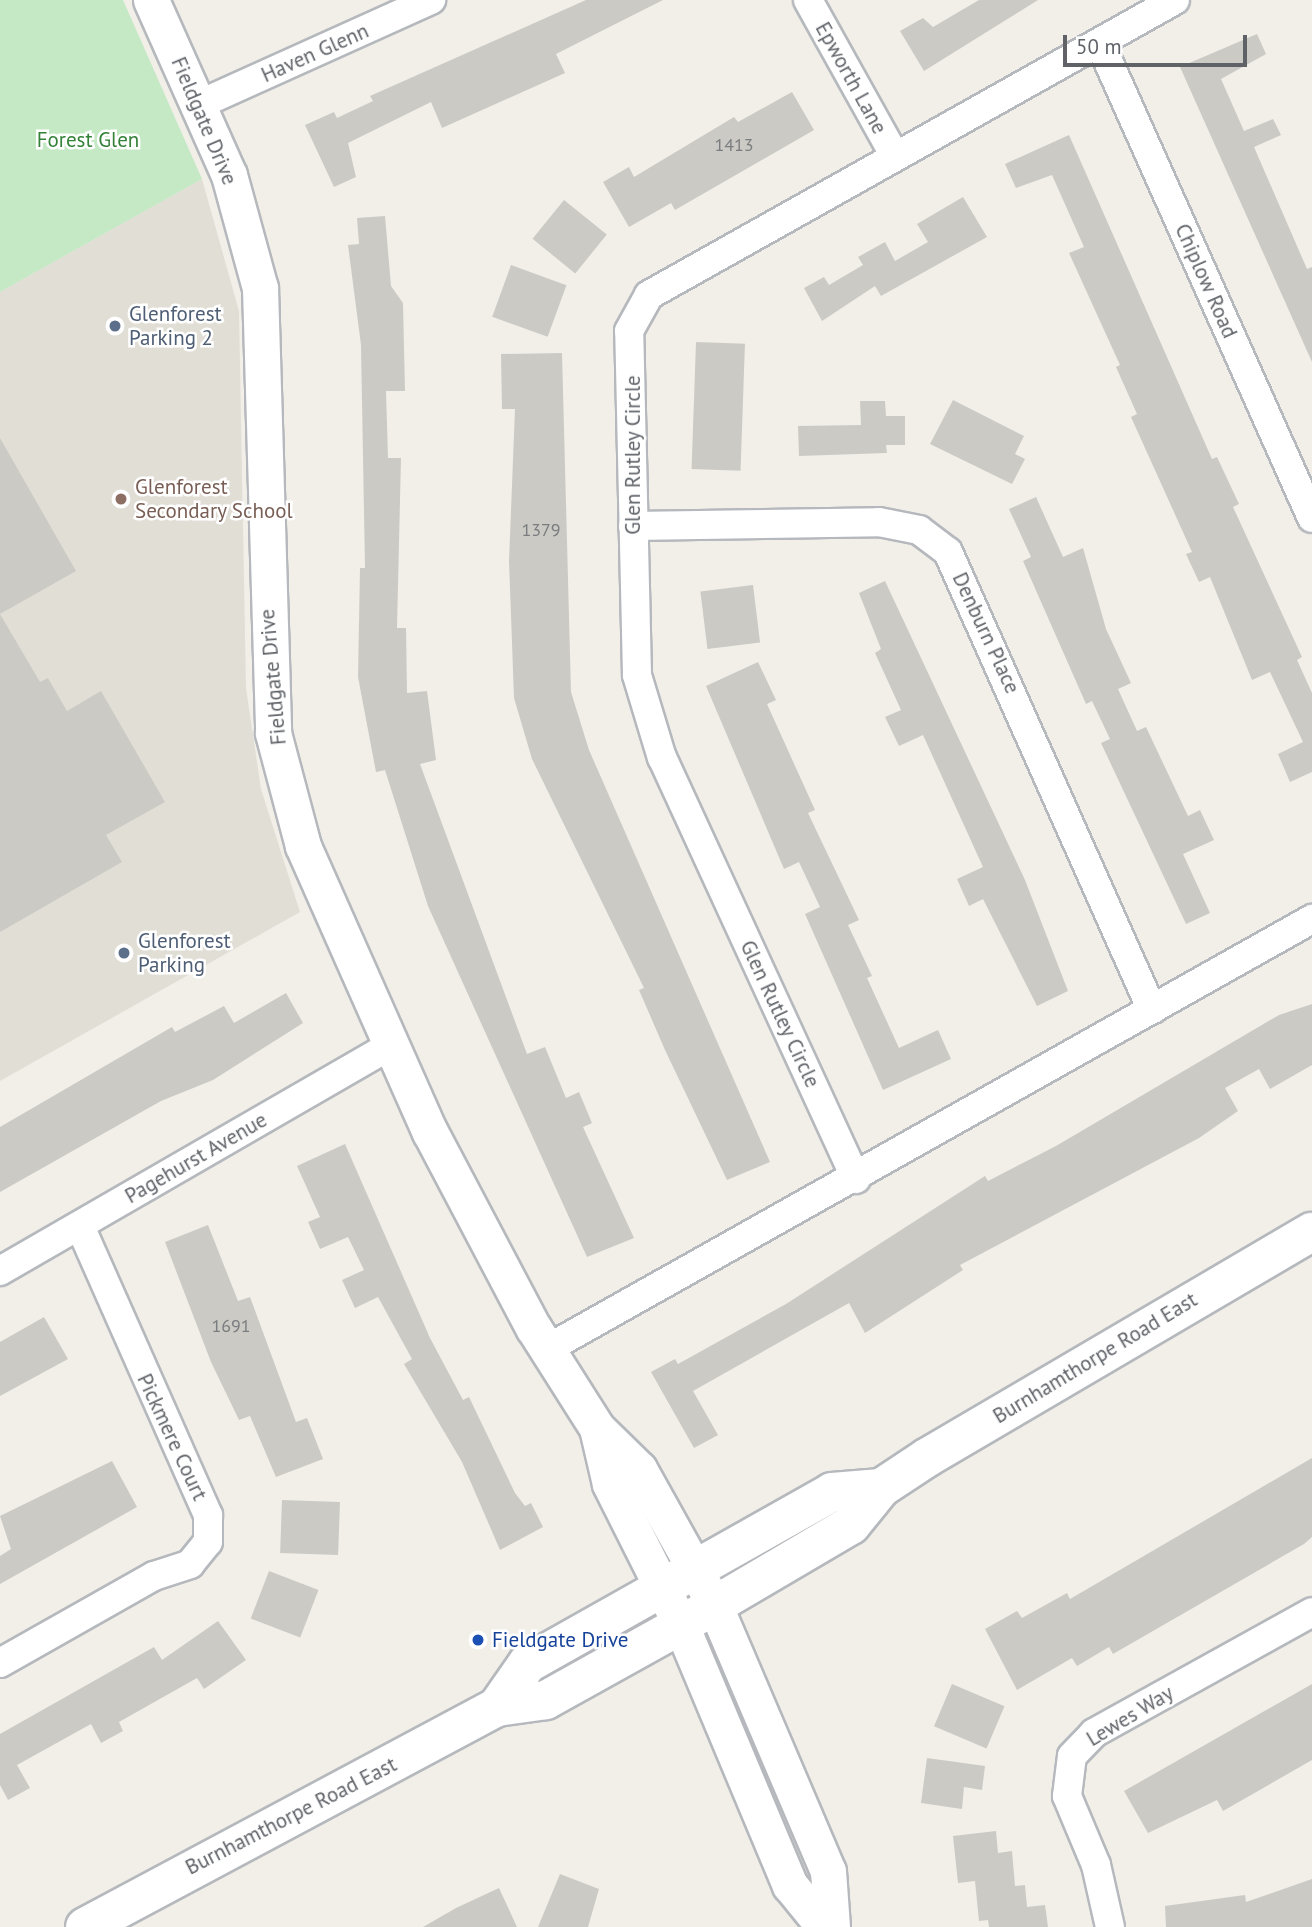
<!DOCTYPE html>
<style>
body{margin:0}
#map{position:relative;width:1312px;height:1927px;overflow:hidden;background:#f1efe8;font-family:"PT Sans",sans-serif}
div>[style]{position:absolute}
.education>*{inset:0;background:#e1ded6}
.green>*{inset:0;background:#c5e8c5}
.building>*{inset:0;background:#cccac5;transform-origin:0 0}
.roads{filter:drop-shadow(2px 0 #b5b8bc) drop-shadow(-2px 0 #b5b8bc) drop-shadow(0 2px #b5b8bc) drop-shadow(0 -2px #b5b8bc)}
.minor>*{height:28px;margin:-14px;padding:0 14px;transform-origin:14px;border-radius:14px;background:#fff}
.tertiary>*{height:35px;margin:-17.5px;padding:0 17.5px;transform-origin:17.5px;border-radius:17.5px;background:#fff}
.secondary>*{height:38px;margin:-19px;padding:0 19px;transform-origin:19px;border-radius:19px;background:#fff}
.dots>*{width:19px;height:19px;translate:-50% -50%;box-sizing:border-box;border:4px solid #fff;border-radius:50%}
span{translate:-50% -50%;white-space:nowrap;text-align:center;line-height:1.15;-webkit-text-stroke:5px #fff;paint-order:stroke}
.number-label{font-size:18px;color:#7a7d7f}
.number-label span{-webkit-text-stroke-width:0}
.street-label{font-size:21px;color:#5f6368}
.park-label{font-size:21px;color:#348238}
.service-label{font-size:21px;color:#4e5e75}
.left{translate:0 -50%;text-align:left}
.education-label{font-size:21px;color:#785e54}
.transit-label{font-size:21px;color:#164399}
.scale{position:absolute;left:1063px;top:35px;width:184px;height:32px;box-sizing:border-box;border:4px solid #5f6368;border-top:0;padding-left:9px;font-size:21px;line-height:24px;white-space:nowrap;color:#5f6368;-webkit-text-stroke:5px #fff;paint-order:stroke}
</style>
<div id="map">
<div class="education">
<i style="clip-path:polygon(202px 179px,239px 311px,246px 688px,261px 789px,300px 912px,0 1081px,0 292px)"></i>
</div>
<div class="green">
<i style="clip-path:polygon(0 0,123px 0,202px 179px,0 292px)"></i>
</div>
<div class="building">
<i style="clip-path:polygon(586px 0,663px 0,556px 54px,565px 73px,442px 128px,431px 102px,348px 143px,356px 177px,334px 187px,305px 125px,334px 112px,337px 118px,373px 101px,370px 96px)"></i>
<i style="clip-path:polygon(979px 0,1038px 0,924px 71px,900px 31px,923px 18px,933px 27px)"></i>
<i style="clip-path:polygon(1257px 34px,1266px 54px,1221px 79px,1244px 131px,1273px 119px,1281px 135px,1254px 147px,1307px 269px,1312px 267px,1312px 362px,1180px 67px)"></i>
<i style="clip-path:polygon(792px 92px,814px 130px,675px 210px,671px 203px,629px 227px,603px 182px,629px 167px,634px 177px,734px 117px,738px 122px)"></i>
<i style="clip-path:polygon(1069px 135px,1212px 459px,1217px 457px,1239px 504px,1233px 507px,1302px 657px,1297px 660px,1312px 693px,1312px 772px,1290px 782px,1278px 754px,1303px 742px,1270px 672px,1252px 680px,1210px 577px,1199px 582px,1186px 554px,1192px 552px,1131px 417px,1137px 414px,1116px 367px,1120px 365px,1069px 253px,1084px 247px,1052px 175px,1016px 188px,1005px 164px)"></i>
<i style="clip-path:polygon(963px 197px,987px 237px,881px 296px,875px 286px,822px 321px,804px 288px,824px 277px,829px 285px,863px 265px,858px 257px,885px 242px,895px 261px,928px 242px,917px 224px)"></i>
<i style="left:564px;top:200px;width:55px;height:50px;rotate:39deg"></i>
<i style="clip-path:polygon(385px 216px,391px 286px,403px 303px,405px 391px,386px 391px,388px 458px,401px 458px,397px 628px,406px 628px,407px 693px,427px 691px,436px 760px,420px 764px,527px 1054px,545px 1047px,566px 1098px,579px 1092px,592px 1123px,583px 1127px,634px 1238px,587px 1257px,428px 906px,385px 770px,376px 772px,358px 677px,360px 568px,365px 568px,361px 345px,348px 245px,359px 244px,357px 218px)"></i>
<i style="left:511px;top:265px;width:59px;height:55px;rotate:20deg"></i>
<i style="left:696px;top:342px;width:49px;height:127px;rotate:2deg"></i>
<i style="clip-path:polygon(562px 353px,571px 692px,589px 750px,770px 1162px,727px 1180px,665px 1050px,639px 990px,644px 988px,532px 759px,514px 698px,509px 561px,515px 409px,502px 409px,501px 354px)"></i>
<i style="clip-path:polygon(953px 400px,1024px 436px,1015px 454px,1025px 459px,1012px 484px,930px 444px)"></i>
<i style="clip-path:polygon(860px 401px,885px 401px,886px 416px,905px 416px,905px 445px,886px 445px,887px 453px,799px 456px,798px 426px,861px 425px)"></i>
<i style="clip-path:polygon(0 438px,76px 571px,0 614px,40px 682px,48px 678px,67px 711px,101px 691px,165px 802px,106px 835px,122px 862px,0 932px)"></i>
<i style="clip-path:polygon(1036px 497px,1063px 557px,1083px 548px,1106px 629px,1131px 683px,1118px 689px,1137px 731px,1146px 727px,1188px 816px,1200px 810px,1214px 840px,1183px 854px,1210px 913px,1186px 924px,1101px 743px,1110px 739px,1092px 701px,1086px 704px,1023px 561px,1031px 557px,1009px 509px)"></i>
<i style="clip-path:polygon(885px 581px,1025px 880px,1068px 991px,1037px 1006px,983px 899px,969px 906px,957px 879px,983px 867px,923px 735px,899px 746px,885px 717px,901px 710px,875px 653px,881px 649px,859px 593px)"></i>
<i style="left:753px;top:585px;width:58px;height:53px;rotate:83deg"></i>
<i style="clip-path:polygon(758px 662px,776px 700px,767px 704px,815px 810px,808px 813px,859px 920px,848px 925px,872px 976px,867px 978px,899px 1048px,938px 1030px,951px 1059px,883px 1090px,805px 914px,820px 907px,799px 862px,784px 869px,706px 686px)"></i>
<i style="clip-path:polygon(286px 993px,303px 1023px,213px 1080px,161px 1101px,0 1192px,0 1127px,172px 1027px,175px 1032px,224px 1006px,234px 1023px)"></i>
<i style="clip-path:polygon(1312px 1004px,1312px 1065px,1270px 1089px,1259px 1069px,1225px 1088px,1238px 1111px,1199px 1138px,960px 1265px,963px 1270px,865px 1333px,849px 1303px,693px 1391px,718px 1435px,694px 1448px,651px 1372px,675px 1359px,678px 1364px,786px 1304px,985px 1176px,988px 1181px,1056px 1146px,1279px 1015px)"></i>
<i style="clip-path:polygon(345px 1144px,430px 1338px,463px 1400px,469px 1397px,515px 1493px,525px 1506px,531px 1503px,543px 1527px,500px 1550px,462px 1462px,404px 1364px,412px 1359px,378px 1297px,355px 1308px,342px 1280px,364px 1270px,348px 1237px,320px 1249px,308px 1222px,320px 1217px,297px 1166px)"></i>
<i style="clip-path:polygon(208px 1225px,238px 1301px,250px 1297px,296px 1422px,307px 1418px,323px 1459px,276px 1477px,250px 1416px,239px 1420px,211px 1362px,165px 1242px)"></i>
<i style="clip-path:polygon(44px 1317px,68px 1359px,0 1396px,0 1342px)"></i>
<i style="clip-path:polygon(1312px 1458px,1312px 1537px,1304px 1544px,1113px 1654px,1109px 1647px,1077px 1666px,1072px 1658px,1017px 1690px,985px 1629px,1017px 1611px,1022px 1618px,1067px 1593px,1070px 1599px)"></i>
<i style="clip-path:polygon(112px 1461px,137px 1507px,0 1584px,0 1556px,11px 1549px,0 1516px)"></i>
<i style="left:282px;top:1500px;width:58px;height:53px;rotate:2deg"></i>
<i style="left:269px;top:1571px;width:53px;height:51px;rotate:21deg"></i>
<i style="clip-path:polygon(218px 1621px,246px 1660px,204px 1689px,197px 1678px,119px 1722px,123px 1731px,101px 1743px,91px 1724px,17px 1765px,30px 1788px,8px 1800px,0 1785px,0 1734px,154px 1647px,162px 1660px)"></i>
<i style="left:952px;top:1684px;width:57px;height:46px;rotate:23deg"></i>
<i style="clip-path:polygon(1312px 1684px,1312px 1760px,1223px 1811px,1217px 1800px,1148px 1833px,1124px 1791px)"></i>
<i style="clip-path:polygon(927px 1758px,985px 1766px,982px 1790px,964px 1787px,962px 1809px,921px 1803px)"></i>
<i style="clip-path:polygon(996px 1831px,998px 1853px,1012px 1851px,1015px 1886px,1025px 1885px,1027px 1907px,1045px 1905px,1048px 1927px,989px 1927px,988px 1920px,979px 1921px,975px 1881px,958px 1883px,953px 1836px)"></i>
<i style="clip-path:polygon(560px 1874px,599px 1889px,588px 1927px,538px 1927px)"></i>
<i style="clip-path:polygon(1312px 1879px,1312px 1927px,1166px 1927px,1165px 1906px,1245px 1895px,1246px 1902px)"></i>
<i style="clip-path:polygon(499px 1888px,517px 1927px,423px 1927px,456px 1908px)"></i>
</div>
<div class="roads">
<div class="minor">
<i style="left:808px;top:0;width:179px;rotate:60.9deg"></i>
<i style="left:1100px;top:43px;width:520px;rotate:65.95deg"></i>
<i style="left:198px;top:105px;width:256px;rotate:-24.3deg"></i>
<i style="left:633px;top:526px;width:246px;rotate:-0.9deg"></i>
<i style="left:879px;top:522px;width:41px;rotate:11.3deg"></i>
<i style="left:919px;top:530px;width:36px;rotate:37deg"></i>
<i style="left:948px;top:552px;width:501px;rotate:65.99deg"></i>
<i style="left:856px;top:1179px;width:464px;rotate:-114.7deg"></i>
<i style="left:662px;top:758px;width:87px;rotate:-106.8deg"></i>
<i style="left:637px;top:675px;width:344px;rotate:-91.3deg"></i>
<i style="left:629px;top:331px;width:41px;rotate:-60.9deg"></i>
<i style="left:649px;top:295px;width:603px;rotate:-29.29deg"></i>
<i style="left:0;top:1271px;width:452px;rotate:-30deg"></i>
<i style="left:547px;top:1349px;width:878px;rotate:-29.34deg"></i>
<i style="left:0;top:1663px;width:177px;rotate:-29.5deg"></i>
<i style="left:154px;top:1576px;width:38px;rotate:-18deg"></i>
<i style="left:190px;top:1564px;width:28px;rotate:-51deg"></i>
<i style="left:208px;top:1542px;width:27px;rotate:-90deg"></i>
<i style="left:208px;top:1515px;width:316px;rotate:-113.9deg"></i>
<i style="left:1110px;top:1927px;width:64px;rotate:-102.7deg"></i>
<i style="left:1096px;top:1865px;width:75px;rotate:-112.8deg"></i>
<i style="left:1067px;top:1796px;width:40px;rotate:-82.9deg"></i>
<i style="left:1072px;top:1756px;width:32px;rotate:-46deg"></i>
<i style="left:1094px;top:1733px;width:249px;rotate:-29deg"></i>
</div>
<div class="tertiary">
<i style="left:151px;top:0;width:192px;rotate:66deg"></i>
<i style="left:229px;top:175px;width:117px;rotate:74.7deg"></i>
<i style="left:260px;top:288px;width:445px;rotate:88.3deg"></i>
<i style="left:273px;top:733px;width:117px;rotate:75.1deg"></i>
<i style="left:303px;top:846px;width:313px;rotate:66.1deg"></i>
<i style="left:430px;top:1132px;width:221px;rotate:62.2deg"></i>
<i style="left:533px;top:1327px;width:120px;rotate:57.6deg"></i>
<i style="left:597px;top:1428px;width:59px;rotate:44.3deg"></i>
<i style="left:639px;top:1469px;width:154px;rotate:60.9deg"></i>
<i style="left:714px;top:1604px;width:290px;rotate:66.9deg"></i>
<i style="left:828px;top:1871px;width:56px;rotate:85.9deg"></i>
<i style="left:597px;top:1428px;width:57px;rotate:76.9deg"></i>
<i style="left:610px;top:1484px;width:158px;rotate:63.3deg"></i>
<i style="left:681px;top:1625px;width:282px;rotate:67.3deg"></i>
<i style="left:790px;top:1885px;width:54px;rotate:51deg"></i>
</div>
<div class="secondary">
<i style="left:497px;top:1707px;width:52px;rotate:-55.1deg"></i>
<i style="left:527px;top:1664px;width:350px;rotate:-29.4deg"></i>
<i style="left:832px;top:1492px;width:49px;rotate:-4.7deg"></i>
<i style="left:85px;top:1927px;width:467px;rotate:-28.1deg"></i>
<i style="left:497px;top:1707px;width:49px;rotate:-8.1deg"></i>
<i style="left:546px;top:1700px;width:154px;rotate:-29.1deg"></i>
<i style="left:681px;top:1625px;width:197px;rotate:-30.5deg"></i>
<i style="left:851px;top:1525px;width:48px;rotate:-51deg"></i>
<i style="left:881px;top:1488px;width:56px;rotate:-33.4deg"></i>
<i style="left:928px;top:1457px;width:445px;rotate:-30.4deg"></i>
</div>
</div>
<div class="dots">
<i style="left:115px;top:326px;background:#5c6f8a"></i>
<i style="left:121px;top:499px;background:#8d6e63"></i>
<i style="left:124px;top:953px;background:#5c6f8a"></i>
<i style="left:478px;top:1640px;background:#1a4fb4"></i>
</div>
<div class="number-label">
<span style="left:734px;top:145px">1413</span>
<span style="left:541px;top:530px">1379</span>
<span style="left:231px;top:1326px">1691</span>
</div>
<div class="street-label">
<span style="left:315px;top:53px;rotate:-24deg">Haven Glenn</span>
<span style="left:851px;top:78px;rotate:61deg">Epworth Lane</span>
<span style="left:204px;top:121px;rotate:67deg">Fieldgate Drive</span>
<span style="left:1206px;top:281px;rotate:66deg">Chiplow Road</span>
<span style="left:633px;top:455px;rotate:-90deg">Glen Rutley Circle</span>
<span style="left:986px;top:633px;rotate:65deg">Denburn Place</span>
<span style="left:273px;top:677px;rotate:-95deg">Fieldgate Drive</span>
<span style="left:780px;top:1014px;rotate:65deg">Glen Rutley Circle</span>
<span style="left:196px;top:1158px;rotate:-30deg">Pagehurst Avenue</span>
<span style="left:1095px;top:1358px;rotate:-31deg">Burnhamthorpe Road East</span>
<span style="left:172px;top:1437px;rotate:65deg">Pickmere Court</span>
<span style="left:1130px;top:1716px;rotate:-31deg">Lewes Way</span>
<span style="left:291px;top:1816px;rotate:-27deg">Burnhamthorpe Road East</span>
</div>
<div class="park-label">
<span style="left:88px;top:140px">Forest Glen</span>
</div>
<div class="service-label">
<span class="left" style="left:129px;top:326px">Glenforest<br>Parking 2</span>
<span class="left" style="left:138px;top:953px">Glenforest<br>Parking</span>
</div>
<div class="education-label">
<span class="left" style="left:135px;top:499px">Glenforest<br>Secondary School</span>
</div>
<div class="transit-label">
<span class="left" style="left:492px;top:1640px">Fieldgate Drive</span>
</div>
<div class="scale">50 m</div>
</div>
